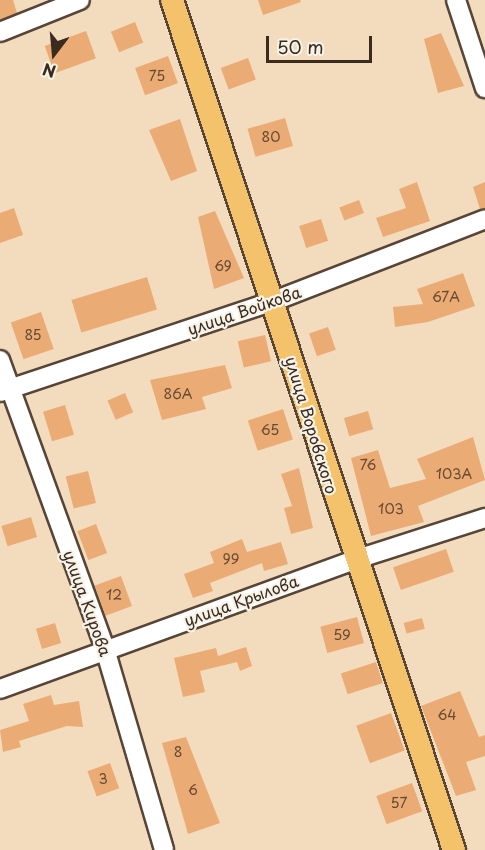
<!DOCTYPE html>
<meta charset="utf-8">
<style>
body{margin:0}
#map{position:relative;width:485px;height:850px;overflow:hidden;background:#f3dcbe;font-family:"Playpen Sans",sans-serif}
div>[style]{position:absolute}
.building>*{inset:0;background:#ebab74;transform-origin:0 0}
.roads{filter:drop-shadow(2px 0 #574536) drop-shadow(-2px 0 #574536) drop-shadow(0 2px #574536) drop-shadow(0 -2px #574536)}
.minor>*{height:18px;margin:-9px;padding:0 9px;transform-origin:9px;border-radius:9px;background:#fff}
.major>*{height:22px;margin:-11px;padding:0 11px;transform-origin:11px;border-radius:11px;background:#f3c26a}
span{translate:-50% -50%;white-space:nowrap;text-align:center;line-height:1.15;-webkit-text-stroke:4.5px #f7f3e8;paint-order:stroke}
.number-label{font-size:14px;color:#674a34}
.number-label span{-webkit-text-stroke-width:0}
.street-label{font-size:16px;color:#3b2a1e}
.north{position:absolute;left:24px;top:24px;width:60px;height:60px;-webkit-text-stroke:4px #f7f3e8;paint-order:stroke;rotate:196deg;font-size:16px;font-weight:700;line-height:24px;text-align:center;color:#3b2a1e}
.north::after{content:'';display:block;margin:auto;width:21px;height:27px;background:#3b2a1e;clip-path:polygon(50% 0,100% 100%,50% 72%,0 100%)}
.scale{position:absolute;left:266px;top:36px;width:106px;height:27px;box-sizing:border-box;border:3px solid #3b2a1e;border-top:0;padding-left:8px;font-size:18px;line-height:21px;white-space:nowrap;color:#3b2a1e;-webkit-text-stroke:4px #f7f3e8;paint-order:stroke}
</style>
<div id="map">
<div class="building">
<i style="clip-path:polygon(0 0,13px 0,17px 13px,0 20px)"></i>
<i style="clip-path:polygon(258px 0,300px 0,301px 2px,263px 15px)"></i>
<i style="left:135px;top:22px;width:22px;height:26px;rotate:68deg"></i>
<i style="left:86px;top:31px;width:29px;height:44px;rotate:70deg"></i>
<i style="clip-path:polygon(441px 33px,464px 86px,438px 93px,424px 39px)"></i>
<i style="left:168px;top:56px;width:29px;height:35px;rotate:70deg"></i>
<i style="left:248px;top:58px;width:23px;height:29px;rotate:70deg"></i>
<i style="left:285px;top:118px;width:29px;height:39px;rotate:74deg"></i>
<i style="clip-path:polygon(180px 119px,197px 171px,171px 181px,149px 130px)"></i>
<i style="clip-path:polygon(417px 182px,430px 221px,383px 237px,376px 218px,406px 208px,399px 189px)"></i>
<i style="clip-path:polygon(485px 182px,485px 208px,480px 209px,473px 187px)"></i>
<i style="left:359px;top:200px;width:14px;height:21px;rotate:69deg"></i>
<i style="clip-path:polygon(14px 208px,23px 235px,0 243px,0 213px)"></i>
<i style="clip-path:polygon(215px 211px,244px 278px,214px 289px,198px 217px)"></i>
<i style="left:321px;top:219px;width:23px;height:23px;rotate:72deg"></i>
<i style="clip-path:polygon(463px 273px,475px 306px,428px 322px,395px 327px,393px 307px,423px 304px,417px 289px)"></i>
<i style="left:147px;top:277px;width:34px;height:79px;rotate:73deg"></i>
<i style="left:41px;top:312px;width:39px;height:32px;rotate:71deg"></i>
<i style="left:328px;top:327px;width:24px;height:20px;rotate:71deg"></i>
<i style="left:265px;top:335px;width:27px;height:28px;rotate:77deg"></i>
<i style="clip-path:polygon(225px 365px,232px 388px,202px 397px,206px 409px,162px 420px,150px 380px)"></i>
<i style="left:125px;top:393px;width:21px;height:19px;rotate:67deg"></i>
<i style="left:65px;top:405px;width:31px;height:23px;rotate:73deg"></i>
<i style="left:283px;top:409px;width:32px;height:37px;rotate:72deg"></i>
<i style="left:368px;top:411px;width:19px;height:25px;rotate:74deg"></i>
<i style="clip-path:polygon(473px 437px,485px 480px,418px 506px,424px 522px,371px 536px,351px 458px,378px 450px,390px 488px,426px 479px,417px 459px)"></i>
<i style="clip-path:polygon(299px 468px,313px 528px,291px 534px,284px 508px,292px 506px,281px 474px)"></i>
<i style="left:88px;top:471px;width:33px;height:23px;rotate:76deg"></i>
<i style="left:31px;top:517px;width:21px;height:31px;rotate:73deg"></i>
<i style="left:96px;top:524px;width:31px;height:20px;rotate:69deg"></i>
<i style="clip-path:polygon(242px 539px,247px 552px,281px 542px,288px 564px,264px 571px,262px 563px,210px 583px,213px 591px,193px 598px,184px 574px,214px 563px,210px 552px)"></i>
<i style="left:446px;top:549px;width:24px;height:56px;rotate:71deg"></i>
<i style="left:121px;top:576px;width:32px;height:28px;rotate:70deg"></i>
<i style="left:357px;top:617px;width:27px;height:38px;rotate:75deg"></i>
<i style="left:422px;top:618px;width:11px;height:19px;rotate:75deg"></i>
<i style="left:55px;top:623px;width:21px;height:20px;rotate:73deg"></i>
<i style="clip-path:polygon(246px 647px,252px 666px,240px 671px,237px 662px,200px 671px,205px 692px,183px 697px,174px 658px,216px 648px,218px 656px)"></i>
<i style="left:376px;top:662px;width:22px;height:37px;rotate:72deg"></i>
<i style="clip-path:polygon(460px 691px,479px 737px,485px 735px,485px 756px,466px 762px,476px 790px,456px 796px,421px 706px)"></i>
<i style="clip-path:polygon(51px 695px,54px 705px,79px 701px,83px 727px,67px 726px,19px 741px,21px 747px,3px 752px,0 730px,29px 721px,23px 704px)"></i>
<i style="left:391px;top:713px;width:40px;height:37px;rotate:70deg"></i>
<i style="clip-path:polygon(186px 737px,220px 823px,188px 834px,162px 743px)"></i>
<i style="left:110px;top:763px;width:27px;height:24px;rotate:70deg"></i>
<i style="left:412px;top:783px;width:30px;height:38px;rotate:70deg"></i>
</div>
<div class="roads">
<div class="minor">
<i style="left:456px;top:0;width:93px;rotate:71.8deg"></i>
<i style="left:0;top:32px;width:86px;rotate:-21.8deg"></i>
<i style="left:0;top:360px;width:307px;rotate:70deg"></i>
<i style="left:105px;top:649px;width:209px;rotate:73.6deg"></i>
<i style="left:0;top:392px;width:289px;rotate:-18.4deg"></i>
<i style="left:274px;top:301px;width:226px;rotate:-21.2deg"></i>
<i style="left:0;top:689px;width:377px;rotate:-20deg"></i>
<i style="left:354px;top:560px;width:138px;rotate:-17.8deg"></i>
</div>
<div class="major">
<i style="left:172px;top:0;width:896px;rotate:71.65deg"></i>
</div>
</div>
<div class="number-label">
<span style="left:157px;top:76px">75</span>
<span style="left:271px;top:137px">80</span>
<span style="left:223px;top:266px">69</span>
<span style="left:446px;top:297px">67А</span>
<span style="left:33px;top:335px">85</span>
<span style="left:178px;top:394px">86А</span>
<span style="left:270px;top:430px">65</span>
<span style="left:368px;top:465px">76</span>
<span style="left:454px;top:474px">103А</span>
<span style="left:391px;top:509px">103</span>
<span style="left:231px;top:559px">99</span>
<span style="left:114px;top:595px">12</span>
<span style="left:342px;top:635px">59</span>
<span style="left:447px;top:715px">64</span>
<span style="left:178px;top:752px">8</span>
<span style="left:103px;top:779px">3</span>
<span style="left:193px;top:790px">6</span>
<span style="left:399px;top:803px">57</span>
</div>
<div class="street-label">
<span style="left:244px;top:310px;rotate:-19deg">улица Войкова</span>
<span style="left:312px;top:425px;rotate:73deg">улица Воровского</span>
<span style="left:241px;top:600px;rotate:-20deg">улица Крылова</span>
<span style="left:88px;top:603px;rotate:70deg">улица Кирова</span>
</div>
<div class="north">N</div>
<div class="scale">50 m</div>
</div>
